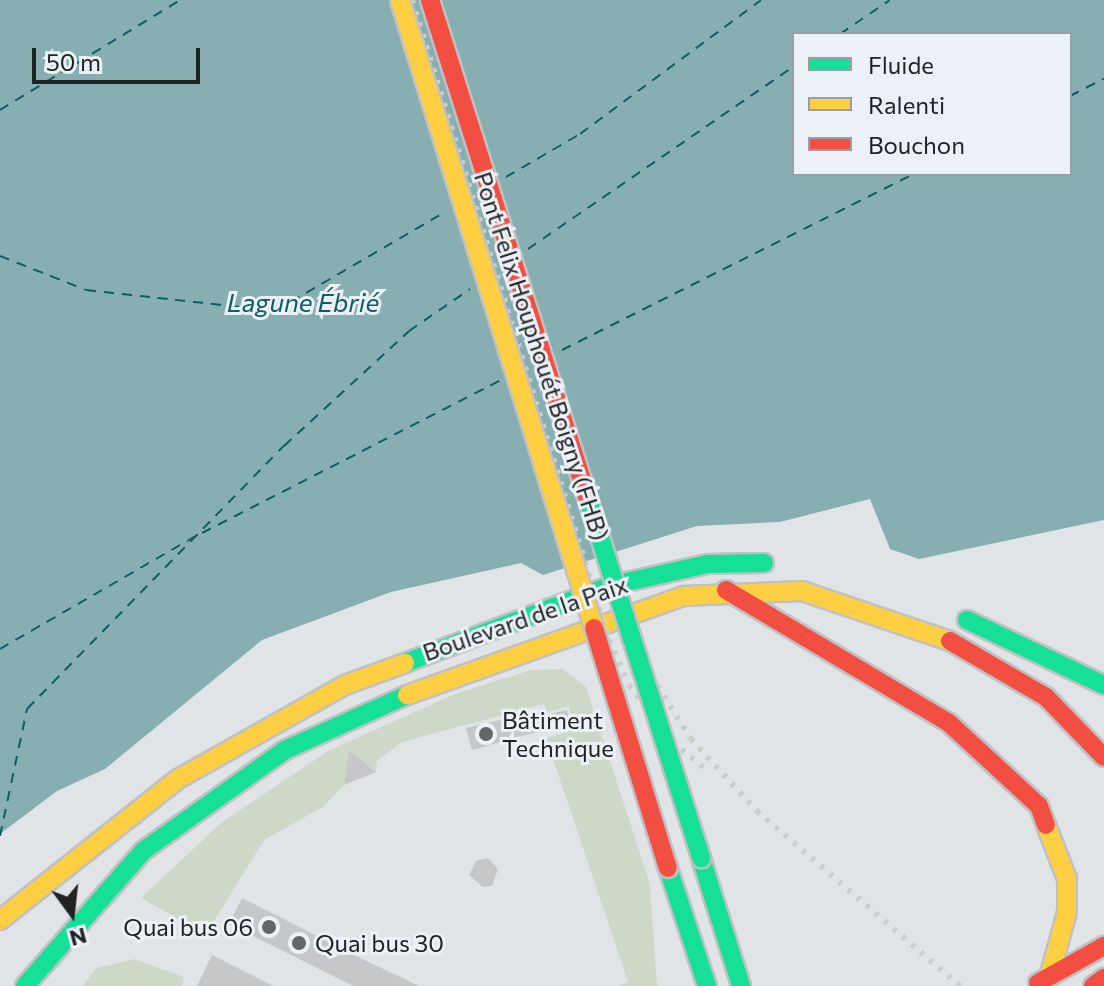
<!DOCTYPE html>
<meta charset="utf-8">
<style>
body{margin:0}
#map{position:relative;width:1104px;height:986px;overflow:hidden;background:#e1e4e6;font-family:Commissioner,sans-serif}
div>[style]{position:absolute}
.green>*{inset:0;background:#cdd8c9}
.water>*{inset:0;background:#87afb1}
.ferry>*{height:2px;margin-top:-1px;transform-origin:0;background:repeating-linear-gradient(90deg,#0c5e62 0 10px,transparent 0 18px)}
.building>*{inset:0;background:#c5c7c9;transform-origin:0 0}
.roads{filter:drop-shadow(2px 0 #c0c1c2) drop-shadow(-2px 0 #c0c1c2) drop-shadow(0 2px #c0c1c2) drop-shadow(0 -2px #c0c1c2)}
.fast>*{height:18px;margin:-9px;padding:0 9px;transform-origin:9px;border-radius:9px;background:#16e098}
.slow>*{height:18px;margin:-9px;padding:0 9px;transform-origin:9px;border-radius:9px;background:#ffcf43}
.jam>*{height:18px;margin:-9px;padding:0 9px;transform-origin:9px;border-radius:9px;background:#f24e42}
.rail>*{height:6px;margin-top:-3px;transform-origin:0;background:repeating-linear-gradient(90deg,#cccdcd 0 4px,transparent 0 12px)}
.bridges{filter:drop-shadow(2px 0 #c0c1c2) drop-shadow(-2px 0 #c0c1c2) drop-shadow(0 2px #c0c1c2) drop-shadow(0 -2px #c0c1c2)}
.fast-bridge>*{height:18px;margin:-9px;padding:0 9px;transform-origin:9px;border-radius:9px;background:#16e098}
.slow-bridge>*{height:18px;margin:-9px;padding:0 9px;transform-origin:9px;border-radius:9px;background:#ffcf43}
.jam-bridge>*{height:18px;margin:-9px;padding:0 9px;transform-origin:9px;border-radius:9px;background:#f24e42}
.dots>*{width:22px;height:22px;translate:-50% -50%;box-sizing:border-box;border:4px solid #ebf1f6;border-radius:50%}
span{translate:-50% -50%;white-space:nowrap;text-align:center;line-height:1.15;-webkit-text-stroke:6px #ebf1f6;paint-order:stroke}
.street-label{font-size:24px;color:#202224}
.poi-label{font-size:24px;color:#202224}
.left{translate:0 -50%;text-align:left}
.right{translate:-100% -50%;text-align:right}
.water-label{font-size:26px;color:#0c5e62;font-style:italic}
.legend{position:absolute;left:792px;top:32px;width:280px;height:144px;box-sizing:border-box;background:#ebf1f6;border:2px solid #9a9ea2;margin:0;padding:10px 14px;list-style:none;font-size:24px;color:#202224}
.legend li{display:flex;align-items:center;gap:16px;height:40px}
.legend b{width:40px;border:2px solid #9a9ea2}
.north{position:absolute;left:32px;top:874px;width:80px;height:80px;-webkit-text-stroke:6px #ebf1f6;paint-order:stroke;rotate:165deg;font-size:22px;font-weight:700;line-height:32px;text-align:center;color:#202224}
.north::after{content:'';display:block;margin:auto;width:28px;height:36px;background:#202224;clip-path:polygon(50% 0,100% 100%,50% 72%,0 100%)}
.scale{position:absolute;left:32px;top:48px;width:168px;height:36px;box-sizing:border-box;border:4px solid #202224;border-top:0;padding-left:10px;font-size:24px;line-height:28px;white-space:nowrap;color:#202224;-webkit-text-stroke:6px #ebf1f6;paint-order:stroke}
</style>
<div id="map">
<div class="green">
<i style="clip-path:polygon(563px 669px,586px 687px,650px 884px,657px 986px,618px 986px,628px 982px,546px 738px,575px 730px,569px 706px,547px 712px,544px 704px,402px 742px,377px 761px,376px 772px,349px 750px,344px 785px,323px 807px,264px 840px,206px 934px,141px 898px,221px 823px,328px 751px,455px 694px,531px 670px)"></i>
<i style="clip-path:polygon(135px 959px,184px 977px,182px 986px,83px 986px,96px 968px)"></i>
</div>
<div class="water">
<i style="clip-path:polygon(evenodd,0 0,1104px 0,1104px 520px,919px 559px,890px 549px,870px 499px,780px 522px,697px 526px,543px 575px,521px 563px,391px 592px,262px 640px,105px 769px,57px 791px,0 834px,0 0,794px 34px,1070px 34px,1070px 174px,794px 174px,794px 34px)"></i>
</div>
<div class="ferry">
<i style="left:840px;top:34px;width:60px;rotate:-34.2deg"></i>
<i style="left:1070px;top:96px;width:38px;rotate:-27deg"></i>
<i style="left:0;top:110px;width:211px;rotate:-31.4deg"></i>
<i style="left:506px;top:177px;width:86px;rotate:-30.2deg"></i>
<i style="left:580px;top:134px;width:225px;rotate:-36.5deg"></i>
<i style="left:528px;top:249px;width:323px;rotate:-34.5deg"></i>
<i style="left:0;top:256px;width:92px;rotate:21.6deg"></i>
<i style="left:86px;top:290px;width:190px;rotate:6.3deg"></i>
<i style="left:275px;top:311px;width:197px;rotate:-30.2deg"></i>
<i style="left:562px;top:350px;width:394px;rotate:-26.6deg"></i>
<i style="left:202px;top:533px;width:334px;rotate:-27.1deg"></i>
<i style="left:0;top:649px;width:226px;rotate:-30deg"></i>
<i style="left:0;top:836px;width:130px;rotate:-78deg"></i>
<i style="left:27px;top:709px;width:368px;rotate:-45.7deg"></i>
<i style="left:284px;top:446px;width:170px;rotate:-42.6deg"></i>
<i style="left:409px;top:331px;width:74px;rotate:-34.5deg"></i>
</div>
<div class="building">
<i style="clip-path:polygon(543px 710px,548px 729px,472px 750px,466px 728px)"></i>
<i style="left:567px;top:710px;width:17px;height:20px;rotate:77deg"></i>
<i style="clip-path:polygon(349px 750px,376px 772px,344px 785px)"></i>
<i style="clip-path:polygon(488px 858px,498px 869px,492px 886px,483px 887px,469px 875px,476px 861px)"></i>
<i style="clip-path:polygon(242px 898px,356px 956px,419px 986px,353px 986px,229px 924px)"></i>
<i style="clip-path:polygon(212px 955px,273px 986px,197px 986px)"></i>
</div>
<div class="roads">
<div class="fast">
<i style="left:967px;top:620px;width:152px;rotate:25.4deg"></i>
<i style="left:405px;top:663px;width:222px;rotate:-20.6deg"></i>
<i style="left:613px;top:585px;width:97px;rotate:-12.5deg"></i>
<i style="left:708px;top:564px;width:56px;rotate:-1deg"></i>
<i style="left:701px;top:858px;width:134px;rotate:72.6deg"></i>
<i style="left:668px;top:868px;width:124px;rotate:71.7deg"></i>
<i style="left:25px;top:986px;width:179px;rotate:-48.8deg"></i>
<i style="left:143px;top:851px;width:174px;rotate:-35.4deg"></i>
<i style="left:285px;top:750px;width:134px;rotate:-24.3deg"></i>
</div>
<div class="slow">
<i style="left:407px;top:695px;width:294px;rotate:-19.7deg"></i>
<i style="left:684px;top:596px;width:118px;rotate:-2.4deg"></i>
<i style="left:802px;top:591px;width:156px;rotate:18.7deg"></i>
<i style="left:1046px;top:825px;width:58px;rotate:68.7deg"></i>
<i style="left:1067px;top:879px;width:33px;rotate:90deg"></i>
<i style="left:1067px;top:912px;width:64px;rotate:105.3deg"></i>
<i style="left:0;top:920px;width:227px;rotate:-38.4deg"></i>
<i style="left:178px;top:779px;width:192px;rotate:-29.4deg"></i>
<i style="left:345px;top:685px;width:64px;rotate:-20.1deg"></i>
</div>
<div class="jam">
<i style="left:726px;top:590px;width:260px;rotate:30.8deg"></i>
<i style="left:949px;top:723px;width:122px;rotate:42.7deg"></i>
<i style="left:1039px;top:806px;width:20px;rotate:70deg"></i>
<i style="left:950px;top:641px;width:111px;rotate:30.3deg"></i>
<i style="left:1046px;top:697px;width:83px;rotate:46deg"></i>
<i style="left:1038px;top:983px;width:76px;rotate:-29.3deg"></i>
<i style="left:1093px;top:986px;width:14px;rotate:-36deg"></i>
</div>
</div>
<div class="rail">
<i style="left:412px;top:0;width:670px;rotate:72.89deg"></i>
<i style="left:609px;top:640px;width:49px;rotate:66deg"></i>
<i style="left:629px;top:685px;width:71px;rotate:53deg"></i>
<i style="left:672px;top:742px;width:46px;rotate:38.9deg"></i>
<i style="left:429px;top:0;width:665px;rotate:72.85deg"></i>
<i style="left:625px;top:635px;width:123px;rotate:57.6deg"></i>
<i style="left:691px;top:739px;width:98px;rotate:47.5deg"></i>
<i style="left:757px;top:811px;width:268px;rotate:40.8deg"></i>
</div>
<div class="bridges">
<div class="fast-bridge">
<i style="left:587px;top:496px;width:380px;rotate:72.5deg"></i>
</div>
<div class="slow-bridge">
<i style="left:400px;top:0;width:657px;rotate:72.83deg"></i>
</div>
<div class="jam-bridge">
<i style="left:430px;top:0;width:520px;rotate:72.44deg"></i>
<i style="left:594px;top:628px;width:251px;rotate:72.9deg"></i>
</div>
</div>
<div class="dots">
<i style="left:486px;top:734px;background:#646668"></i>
<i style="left:269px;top:927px;background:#646668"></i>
<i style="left:299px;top:943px;background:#646668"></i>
</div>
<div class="street-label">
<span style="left:542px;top:356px;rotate:72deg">Pont Felix Houphouét Boigny (FHB)</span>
<span style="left:525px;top:618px;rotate:-19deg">Boulevard de la Paix</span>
</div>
<div class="poi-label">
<span class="left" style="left:502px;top:734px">Bâtiment<br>Technique</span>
<span class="right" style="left:253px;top:927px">Quai bus 06</span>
<span class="left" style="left:315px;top:943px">Quai bus 30</span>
</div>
<div class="water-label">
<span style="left:303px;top:302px">Lagune Ébrié</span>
</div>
<ul class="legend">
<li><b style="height:10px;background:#16e098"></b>Fluide</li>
<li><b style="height:10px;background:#ffcf43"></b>Ralenti</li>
<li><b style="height:10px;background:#f24e42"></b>Bouchon</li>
</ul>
<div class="north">N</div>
<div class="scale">50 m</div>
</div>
